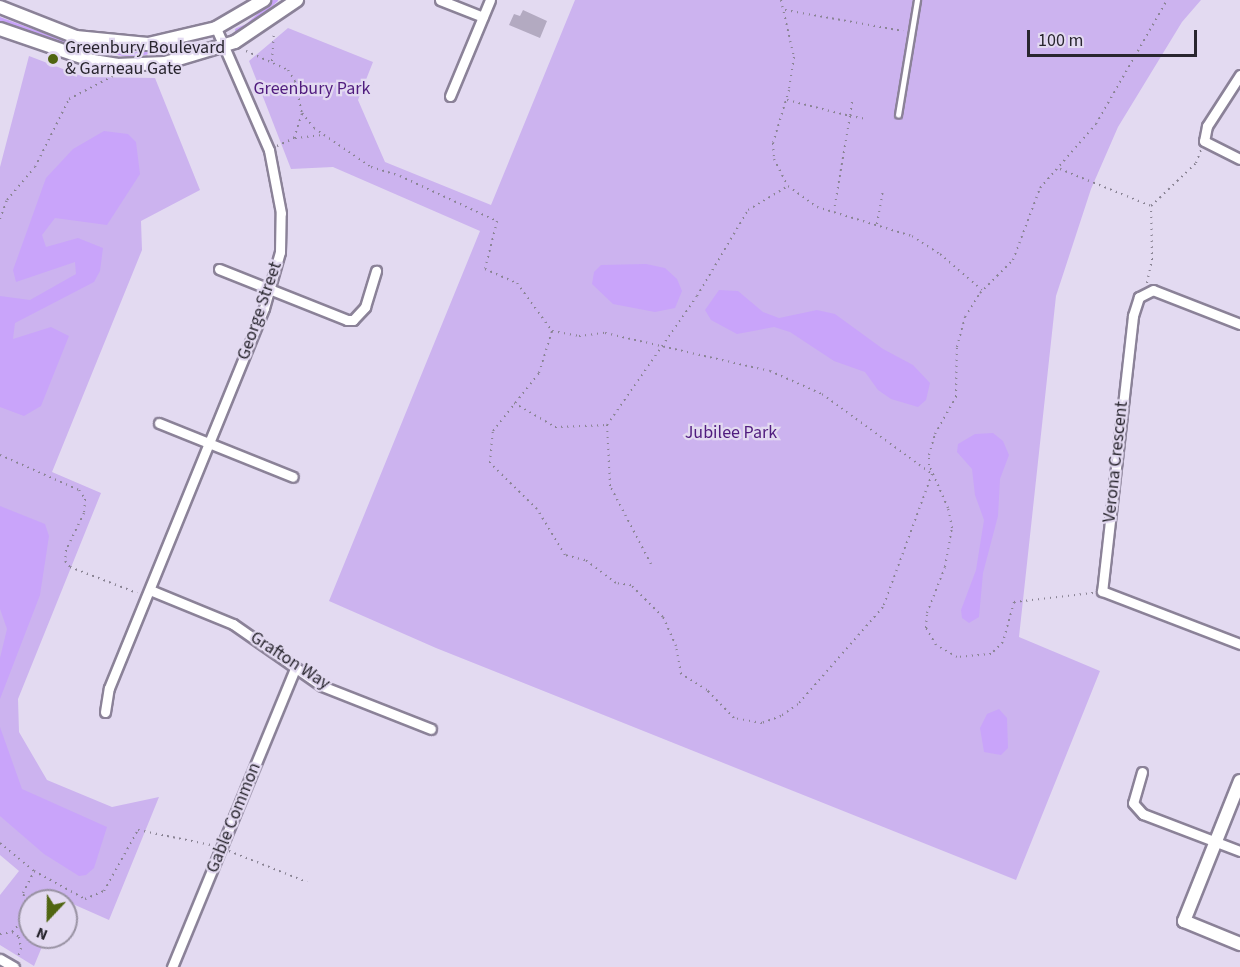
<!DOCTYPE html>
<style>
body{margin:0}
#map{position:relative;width:1240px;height:967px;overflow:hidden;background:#e3daf1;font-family:"Source Sans 3",sans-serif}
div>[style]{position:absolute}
.green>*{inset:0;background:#ccb3ef}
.water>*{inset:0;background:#c9a4fa}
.stream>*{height:4px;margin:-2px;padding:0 2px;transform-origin:2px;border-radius:2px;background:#c9a4fa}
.building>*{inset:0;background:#b3aac1}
.path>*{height:2px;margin-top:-1px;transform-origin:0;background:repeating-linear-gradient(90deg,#8a8494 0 1.5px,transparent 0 6px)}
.roads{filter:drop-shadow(2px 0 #8b8298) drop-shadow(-2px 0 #8b8298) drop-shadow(0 2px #8b8298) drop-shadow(0 -2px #8b8298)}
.service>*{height:4.5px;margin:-2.25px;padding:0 2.25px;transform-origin:2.25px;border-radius:2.25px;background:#fff}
.minor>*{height:9px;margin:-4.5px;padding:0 4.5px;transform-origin:4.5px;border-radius:4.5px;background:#fff}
.tertiary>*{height:12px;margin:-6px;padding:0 6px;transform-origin:6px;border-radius:6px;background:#fff}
.dots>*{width:16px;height:16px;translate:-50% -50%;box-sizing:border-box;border:3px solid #e3daf1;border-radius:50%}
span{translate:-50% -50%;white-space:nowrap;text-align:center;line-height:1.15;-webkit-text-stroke:4.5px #e3daf1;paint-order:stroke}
.poi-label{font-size:18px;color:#29262f}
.left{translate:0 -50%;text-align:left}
.park-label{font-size:18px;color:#501c7e}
.street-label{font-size:18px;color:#29262f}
.north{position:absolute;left:18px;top:889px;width:60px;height:60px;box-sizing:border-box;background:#e3daf1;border:2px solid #9992a3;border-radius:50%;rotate:202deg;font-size:16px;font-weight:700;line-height:24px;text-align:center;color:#29262f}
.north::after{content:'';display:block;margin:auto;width:21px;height:27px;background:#506511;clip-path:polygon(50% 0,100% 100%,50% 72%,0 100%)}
.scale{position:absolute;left:1027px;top:30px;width:170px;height:27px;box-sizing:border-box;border:3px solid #29262f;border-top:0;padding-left:8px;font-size:18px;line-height:21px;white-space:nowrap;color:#29262f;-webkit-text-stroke:4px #e3daf1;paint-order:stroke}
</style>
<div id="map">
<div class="green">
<i style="clip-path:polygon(575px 0,1201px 0,1182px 22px,1118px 127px,1091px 189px,1056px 296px,1019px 637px,1100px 671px,1016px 880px,436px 648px,329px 601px,480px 231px,333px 167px,291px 169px,249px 61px,288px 28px,373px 62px,358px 100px,385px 162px,491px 205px)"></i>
<i style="clip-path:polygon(29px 56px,84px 77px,155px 78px,200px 190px,141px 221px,142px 250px,52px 472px,101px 493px,18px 699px,19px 732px,47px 780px,112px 807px,159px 797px,109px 920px,66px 901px,30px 901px,30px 937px,46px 937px,34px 966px,0 945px,0 895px,19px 871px,0 855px,0 167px)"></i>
</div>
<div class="water">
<i style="clip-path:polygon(104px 131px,128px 134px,136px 142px,140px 174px,107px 225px,55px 218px,42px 235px,46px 247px,78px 238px,103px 248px,100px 271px,94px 282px,15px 323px,13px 339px,51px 327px,69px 336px,41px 406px,24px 416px,0 407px,0 296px,30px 300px,76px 274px,75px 262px,16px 282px,13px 270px,46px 178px,73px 149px)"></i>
<i style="clip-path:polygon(646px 264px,665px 268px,677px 279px,682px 291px,675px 308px,655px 312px,613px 304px,592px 284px,594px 272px,601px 265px)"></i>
<i style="clip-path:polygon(719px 290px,738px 291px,763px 312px,779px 318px,817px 310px,835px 314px,883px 349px,913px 365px,930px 383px,926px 400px,918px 407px,891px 399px,878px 390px,865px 372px,834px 361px,790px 332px,774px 327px,737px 334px,711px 320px,705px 310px)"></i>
<i style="clip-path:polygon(993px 433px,1003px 441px,1009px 455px,1000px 479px,998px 516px,983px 573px,979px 617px,969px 623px,962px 618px,961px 610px,976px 570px,984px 520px,975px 495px,972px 469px,957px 452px,958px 444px,975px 434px)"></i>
<i style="clip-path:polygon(0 506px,45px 524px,49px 536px,40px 595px,0 699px,0 658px,7px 629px,0 609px)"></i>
<i style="clip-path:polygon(999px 709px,1007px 718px,1008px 748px,1001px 755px,984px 752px,980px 728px,987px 714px)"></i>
<i style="clip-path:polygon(0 727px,22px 789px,107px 827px,94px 868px,86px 875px,79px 876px,44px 854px,0 816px)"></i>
</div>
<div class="stream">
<i style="left:0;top:19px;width:75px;rotate:20.4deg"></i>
<i style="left:70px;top:45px;width:61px;rotate:9.5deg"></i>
<i style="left:130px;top:55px;width:76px;rotate:-8.3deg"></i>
<i style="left:237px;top:30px;width:11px;rotate:-22deg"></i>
<i style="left:247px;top:26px;width:39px;rotate:-42deg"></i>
</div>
<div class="building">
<i style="clip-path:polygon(523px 10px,547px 21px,540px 38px,509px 25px,514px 14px,520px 16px)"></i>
</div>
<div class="path">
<i style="left:781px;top:0;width:58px;rotate:77.2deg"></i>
<i style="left:794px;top:57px;width:33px;rotate:99deg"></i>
<i style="left:789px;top:90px;width:55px;rotate:106.8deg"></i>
<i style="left:773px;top:143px;width:16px;rotate:86deg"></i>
<i style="left:774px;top:159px;width:30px;rotate:63deg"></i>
<i style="left:788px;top:186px;width:36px;rotate:36deg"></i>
<i style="left:817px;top:207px;width:99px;rotate:17deg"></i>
<i style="left:912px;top:236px;width:33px;rotate:33deg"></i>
<i style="left:940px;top:254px;width:55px;rotate:40.6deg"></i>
<i style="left:785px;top:10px;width:120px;rotate:10.1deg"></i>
<i style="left:246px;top:51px;width:46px;rotate:24.3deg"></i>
<i style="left:288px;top:70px;width:13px;rotate:58deg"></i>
<i style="left:295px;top:81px;width:33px;rotate:78deg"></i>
<i style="left:302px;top:113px;width:19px;rotate:51deg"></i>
<i style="left:314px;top:128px;width:69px;rotate:34.4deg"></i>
<i style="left:371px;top:167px;width:30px;rotate:17deg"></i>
<i style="left:400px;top:176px;width:107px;rotate:24.9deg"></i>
<i style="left:497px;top:221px;width:49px;rotate:104deg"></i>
<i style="left:485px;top:269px;width:35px;rotate:24deg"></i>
<i style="left:517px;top:283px;width:59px;rotate:53.9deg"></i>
<i style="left:552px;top:331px;width:27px;rotate:10deg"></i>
<i style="left:579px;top:336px;width:26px;rotate:-7deg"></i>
<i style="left:605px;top:333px;width:169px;rotate:13deg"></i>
<i style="left:770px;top:371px;width:57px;rotate:23.9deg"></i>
<i style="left:822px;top:394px;width:136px;rotate:36deg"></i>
<i style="left:932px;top:474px;width:142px;rotate:110.2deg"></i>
<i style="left:883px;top:607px;width:129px;rotate:131.2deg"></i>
<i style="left:798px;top:704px;width:21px;rotate:145deg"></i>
<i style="left:781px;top:716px;width:20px;rotate:160deg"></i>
<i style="left:762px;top:723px;width:28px;rotate:-170deg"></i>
<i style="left:734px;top:718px;width:39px;rotate:-134deg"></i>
<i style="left:707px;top:690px;width:31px;rotate:-148deg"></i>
<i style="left:681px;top:674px;width:28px;rotate:-100deg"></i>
<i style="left:676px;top:646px;width:32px;rotate:-114deg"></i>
<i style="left:663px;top:617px;width:45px;rotate:-135deg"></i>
<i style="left:631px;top:585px;width:15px;rotate:-172deg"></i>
<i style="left:616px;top:583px;width:39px;rotate:-143deg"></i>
<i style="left:585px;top:560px;width:21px;rotate:-166deg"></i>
<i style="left:565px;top:555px;width:54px;rotate:-121.3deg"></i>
<i style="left:537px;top:509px;width:66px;rotate:-135.6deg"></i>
<i style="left:490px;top:463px;width:32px;rotate:-85deg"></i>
<i style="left:493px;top:431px;width:74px;rotate:-51.6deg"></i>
<i style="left:539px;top:373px;width:44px;rotate:-72.8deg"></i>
<i style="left:272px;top:61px;width:28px;rotate:-86deg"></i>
<i style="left:787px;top:100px;width:65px;rotate:14.3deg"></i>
<i style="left:850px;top:116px;width:96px;rotate:99.6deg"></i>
<i style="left:852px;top:102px;width:14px;rotate:98deg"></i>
<i style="left:850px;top:116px;width:17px;rotate:10deg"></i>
<i style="left:295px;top:138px;width:30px;rotate:-6deg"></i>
<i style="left:277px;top:146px;width:19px;rotate:-25deg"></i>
<i style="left:294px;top:138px;width:26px;rotate:-72deg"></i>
<i style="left:1060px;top:169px;width:98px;rotate:22.1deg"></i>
<i style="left:0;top:219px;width:20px;rotate:-70deg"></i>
<i style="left:7px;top:200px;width:43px;rotate:-49.7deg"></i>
<i style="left:35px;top:167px;width:76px;rotate:-63.4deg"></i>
<i style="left:69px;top:99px;width:50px;rotate:-27.6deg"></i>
<i style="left:877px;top:224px;width:34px;rotate:-80deg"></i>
<i style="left:1147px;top:283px;width:24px;rotate:-78deg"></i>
<i style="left:1152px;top:260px;width:54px;rotate:-91.1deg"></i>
<i style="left:1151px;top:206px;width:62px;rotate:-43.7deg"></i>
<i style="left:1196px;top:163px;width:14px;rotate:-69deg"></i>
<i style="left:514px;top:403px;width:48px;rotate:30.3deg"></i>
<i style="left:555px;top:427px;width:52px;rotate:-2.2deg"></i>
<i style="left:0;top:455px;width:86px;rotate:23.9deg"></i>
<i style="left:79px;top:490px;width:11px;rotate:56deg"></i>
<i style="left:85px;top:499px;width:14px;rotate:94deg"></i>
<i style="left:84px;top:513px;width:41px;rotate:115.9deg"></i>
<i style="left:66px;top:550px;width:11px;rotate:95deg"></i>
<i style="left:65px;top:561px;width:8px;rotate:50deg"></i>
<i style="left:70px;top:567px;width:72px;rotate:21.2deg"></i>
<i style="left:651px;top:564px;width:88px;rotate:-117.7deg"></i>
<i style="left:610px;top:486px;width:61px;rotate:-92.8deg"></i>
<i style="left:607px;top:425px;width:157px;rotate:-55.1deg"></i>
<i style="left:697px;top:296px;width:100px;rotate:-59.3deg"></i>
<i style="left:748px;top:210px;width:47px;rotate:-31deg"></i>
<i style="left:1093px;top:593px;width:80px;rotate:173.5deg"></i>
<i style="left:1014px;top:602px;width:41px;rotate:105.4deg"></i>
<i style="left:1003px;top:642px;width:17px;rotate:135deg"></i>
<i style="left:991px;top:654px;width:34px;rotate:175deg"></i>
<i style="left:957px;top:657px;width:24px;rotate:-150deg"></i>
<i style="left:936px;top:645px;width:20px;rotate:-120deg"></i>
<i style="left:926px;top:628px;width:15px;rotate:-86deg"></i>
<i style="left:927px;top:613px;width:49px;rotate:-68.6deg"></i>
<i style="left:945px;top:567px;width:40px;rotate:-80deg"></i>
<i style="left:952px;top:528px;width:20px;rotate:-101deg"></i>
<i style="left:948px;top:508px;width:47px;rotate:-113.8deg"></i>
<i style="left:929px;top:465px;width:10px;rotate:-90deg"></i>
<i style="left:929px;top:455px;width:22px;rotate:-74deg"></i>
<i style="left:935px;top:434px;width:43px;rotate:-60.4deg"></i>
<i style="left:956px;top:397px;width:50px;rotate:-88.9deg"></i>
<i style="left:957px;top:347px;width:31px;rotate:-75deg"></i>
<i style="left:965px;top:317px;width:28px;rotate:-58deg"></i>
<i style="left:980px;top:293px;width:47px;rotate:-45deg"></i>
<i style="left:1013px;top:260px;width:77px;rotate:-69.4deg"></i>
<i style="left:1040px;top:188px;width:85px;rotate:-48.8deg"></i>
<i style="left:1096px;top:124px;width:143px;rotate:-60.2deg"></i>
<i style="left:0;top:843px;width:44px;rotate:39.5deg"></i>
<i style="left:34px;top:871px;width:58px;rotate:28.8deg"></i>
<i style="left:85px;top:899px;width:21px;rotate:-23deg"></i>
<i style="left:104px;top:891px;width:70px;rotate:-60.9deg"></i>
<i style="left:138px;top:830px;width:76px;rotate:11.5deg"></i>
<i style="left:229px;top:851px;width:84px;rotate:21.7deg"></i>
<i style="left:12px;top:932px;width:21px;rotate:-47deg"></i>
<i style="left:26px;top:917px;width:10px;rotate:-79deg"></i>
<i style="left:28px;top:907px;width:15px;rotate:-110deg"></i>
<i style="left:23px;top:893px;width:25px;rotate:-63deg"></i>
<i style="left:0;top:934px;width:12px;rotate:-9deg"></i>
<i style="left:12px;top:932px;width:9px;rotate:36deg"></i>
<i style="left:19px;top:937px;width:11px;rotate:80deg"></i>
<i style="left:21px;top:948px;width:9px;rotate:108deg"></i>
</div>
<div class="roads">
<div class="service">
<i style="left:898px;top:115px;width:117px;rotate:-80.6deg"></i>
</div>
<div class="minor">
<i style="left:440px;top:0;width:46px;rotate:21.6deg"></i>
<i style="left:1240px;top:75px;width:61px;rotate:122.9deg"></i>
<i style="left:1207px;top:126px;width:15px;rotate:101deg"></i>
<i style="left:1204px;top:141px;width:40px;rotate:26.6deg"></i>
<i style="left:450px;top:96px;width:104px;rotate:-67.4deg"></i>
<i style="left:219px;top:269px;width:138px;rotate:21.7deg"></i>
<i style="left:347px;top:320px;width:6px"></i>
<i style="left:353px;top:320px;width:18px;rotate:-47deg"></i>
<i style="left:365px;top:307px;width:38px;rotate:-73deg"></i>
<i style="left:1240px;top:324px;width:93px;rotate:-158.7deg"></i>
<i style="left:1153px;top:290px;width:16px;rotate:153deg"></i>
<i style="left:1139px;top:297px;width:20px;rotate:108deg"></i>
<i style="left:1133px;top:316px;width:277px;rotate:96.4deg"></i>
<i style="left:1102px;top:591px;width:148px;rotate:21deg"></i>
<i style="left:159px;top:423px;width:144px;rotate:21.9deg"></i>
<i style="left:150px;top:590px;width:90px;rotate:22.3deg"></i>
<i style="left:233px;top:624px;width:108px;rotate:34.9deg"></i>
<i style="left:322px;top:686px;width:117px;rotate:21.5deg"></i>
<i style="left:105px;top:712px;width:24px;rotate:-81deg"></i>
<i style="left:109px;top:688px;width:410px;rotate:-67.8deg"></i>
<i style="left:264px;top:308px;width:58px;rotate:-74.1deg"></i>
<i style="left:280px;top:252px;width:39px;rotate:-89deg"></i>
<i style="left:281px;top:213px;width:64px;rotate:-100.8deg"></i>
<i style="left:269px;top:150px;width:133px;rotate:-113.5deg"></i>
<i style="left:1142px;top:772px;width:32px;rotate:106deg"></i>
<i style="left:1133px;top:803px;width:15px;rotate:48deg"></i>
<i style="left:1143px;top:814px;width:104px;rotate:20.9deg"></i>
<i style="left:0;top:959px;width:16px;rotate:30deg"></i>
<i style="left:172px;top:967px;width:323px;rotate:-67.6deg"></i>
</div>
<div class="tertiary">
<i style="left:0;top:7px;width:82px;rotate:21.5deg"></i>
<i style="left:76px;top:37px;width:72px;rotate:5.6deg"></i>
<i style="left:148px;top:44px;width:70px;rotate:-13.2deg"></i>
<i style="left:216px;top:28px;width:56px;rotate:-30.3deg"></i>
<i style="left:0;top:29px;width:98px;rotate:19deg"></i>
<i style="left:93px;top:61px;width:24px;rotate:9deg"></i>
<i style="left:117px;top:65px;width:48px;rotate:-2.4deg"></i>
<i style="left:165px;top:63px;width:73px;rotate:-16.7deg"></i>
<i style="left:235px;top:42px;width:75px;rotate:-34.1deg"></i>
<i style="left:1240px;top:781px;width:151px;rotate:111.8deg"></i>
<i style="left:1184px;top:921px;width:61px;rotate:22.3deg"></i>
</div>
</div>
<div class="dots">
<i style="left:53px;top:59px;background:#506511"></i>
</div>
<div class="poi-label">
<span class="left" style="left:65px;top:59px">Greenbury Boulevard<br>&amp; Garneau Gate</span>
</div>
<div class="park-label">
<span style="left:312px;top:89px">Greenbury Park</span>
<span style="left:731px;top:433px">Jubilee Park</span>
</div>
<div class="street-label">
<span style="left:260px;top:311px;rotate:-71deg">George Street</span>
<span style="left:1116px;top:462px;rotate:-84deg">Verona Crescent</span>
<span style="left:290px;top:661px;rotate:33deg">Grafton Way</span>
<span style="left:234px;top:818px;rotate:-68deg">Gable Common</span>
</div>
<div class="north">N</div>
<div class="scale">100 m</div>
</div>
